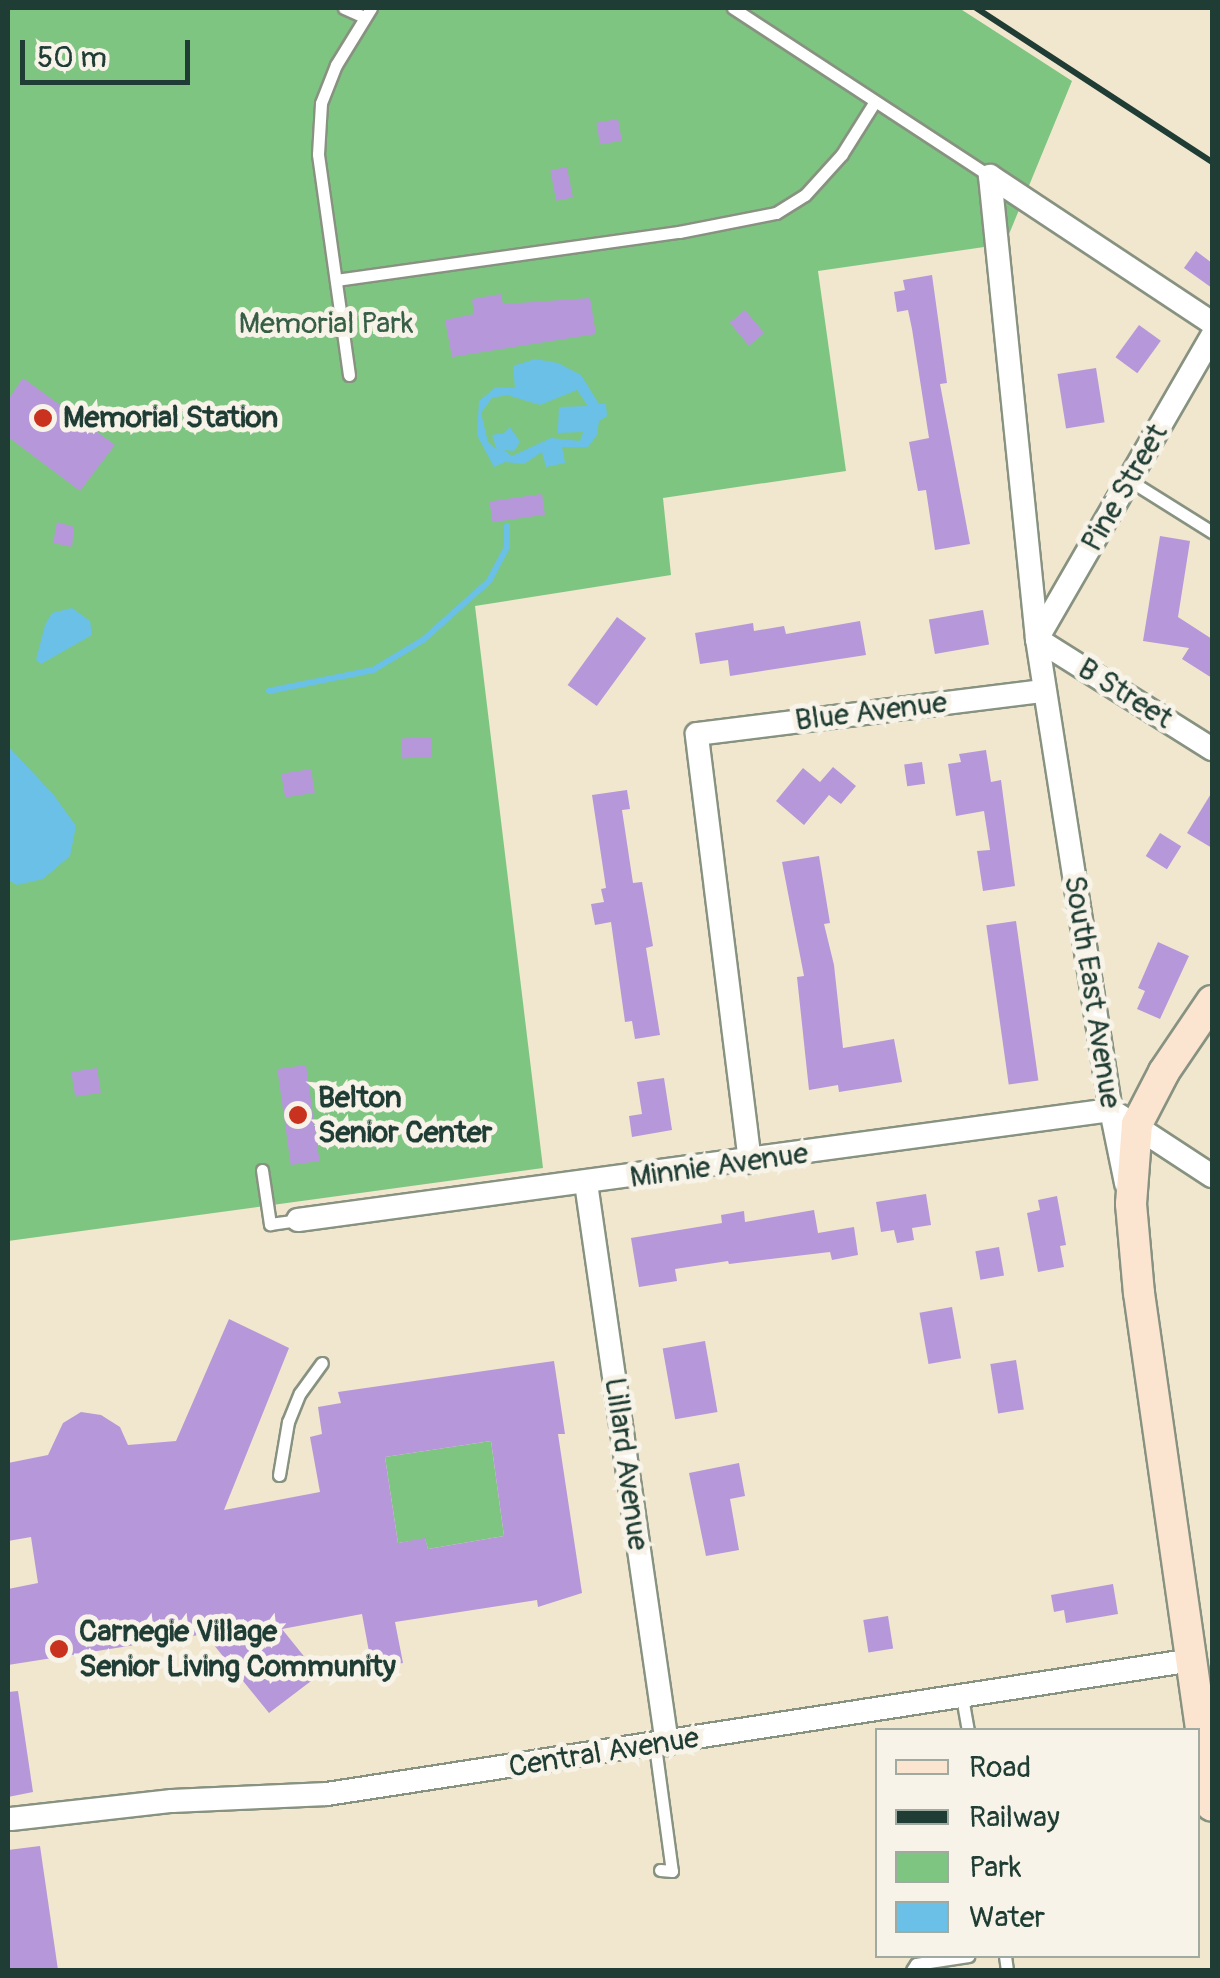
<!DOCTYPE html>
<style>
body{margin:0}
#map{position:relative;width:1220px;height:1978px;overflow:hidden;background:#f0e7ce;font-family:Pangolin,sans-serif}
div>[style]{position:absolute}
.green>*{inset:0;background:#7ec581}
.water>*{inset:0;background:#6bc0e7}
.stream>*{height:6px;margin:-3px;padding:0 3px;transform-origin:3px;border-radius:3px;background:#6bc0e7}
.building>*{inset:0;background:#b697d9;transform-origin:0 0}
.roads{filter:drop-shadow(2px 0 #889281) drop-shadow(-2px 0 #889281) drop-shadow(0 2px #889281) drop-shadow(0 -2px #889281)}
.lane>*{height:11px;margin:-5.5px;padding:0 5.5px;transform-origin:5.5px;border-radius:5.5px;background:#fff}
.street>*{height:22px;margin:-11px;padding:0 11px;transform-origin:11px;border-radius:11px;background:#fff}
.secondary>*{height:30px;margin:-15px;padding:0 15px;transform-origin:15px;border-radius:15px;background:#fce5d0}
.rail>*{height:6px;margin:-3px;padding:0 3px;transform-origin:3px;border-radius:3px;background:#1f3d34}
.dots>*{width:28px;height:28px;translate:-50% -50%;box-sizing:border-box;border:5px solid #f7f3e8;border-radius:50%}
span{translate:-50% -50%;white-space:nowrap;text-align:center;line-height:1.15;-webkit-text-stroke:10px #f7f3e8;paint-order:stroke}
.park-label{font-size:30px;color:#375f47}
.poi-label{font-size:30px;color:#1f3d34;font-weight:700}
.left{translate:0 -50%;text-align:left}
.street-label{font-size:30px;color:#1f3d34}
.frame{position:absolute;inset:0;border:10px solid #1f3d34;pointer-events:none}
.legend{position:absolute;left:875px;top:1728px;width:325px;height:230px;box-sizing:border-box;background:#f7f3e8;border:2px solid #a1aaa0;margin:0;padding:12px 18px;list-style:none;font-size:30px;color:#1f3d34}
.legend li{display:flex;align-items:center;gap:20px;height:50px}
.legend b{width:50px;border:2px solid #a1aaa0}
.scale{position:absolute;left:20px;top:40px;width:170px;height:45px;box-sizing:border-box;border:5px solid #1f3d34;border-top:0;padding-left:12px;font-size:30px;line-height:35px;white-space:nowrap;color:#1f3d34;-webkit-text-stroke:8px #f7f3e8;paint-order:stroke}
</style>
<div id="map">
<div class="green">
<i style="clip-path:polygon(8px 8px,959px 8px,1072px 81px,1005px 244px,818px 271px,846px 471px,663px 498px,671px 575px,475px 606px,543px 1168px,8px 1241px)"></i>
<i style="clip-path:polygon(491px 1441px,504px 1536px,428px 1549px,425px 1539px,398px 1543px,385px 1457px)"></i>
</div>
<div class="water">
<i style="clip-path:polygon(evenodd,535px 359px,558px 363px,581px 375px,599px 404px,606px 404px,607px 416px,599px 421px,597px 435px,588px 447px,562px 447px,565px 463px,546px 467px,542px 452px,524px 464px,505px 462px,494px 467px,477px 435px,479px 401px,496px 387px,515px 388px,513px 366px,535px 359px,577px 390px,588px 406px,559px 407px,558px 428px,558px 433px,583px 432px,580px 441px,551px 438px,512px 456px,504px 450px,514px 451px,520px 442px,510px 427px,504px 433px,492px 435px,497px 450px,488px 442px,481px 413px,492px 398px,507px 395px,540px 405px,577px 390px)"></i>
<i style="clip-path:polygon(72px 608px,90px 621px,92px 635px,41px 664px,36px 660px,45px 625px,52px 613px)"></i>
<i style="clip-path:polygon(8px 746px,53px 794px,76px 826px,70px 856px,43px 879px,17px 885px,8px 880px)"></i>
</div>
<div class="stream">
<i style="left:269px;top:691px;width:106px;rotate:-11.4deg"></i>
<i style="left:373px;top:670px;width:58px;rotate:-31deg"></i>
<i style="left:423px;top:640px;width:89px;rotate:-41.8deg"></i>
<i style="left:489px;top:581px;width:38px;rotate:-62deg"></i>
<i style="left:507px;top:547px;width:21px;rotate:-90deg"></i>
</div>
<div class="building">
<i style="left:618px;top:119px;width:22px;height:22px;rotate:80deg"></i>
<i style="left:567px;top:167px;width:31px;height:17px;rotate:79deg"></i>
<i style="clip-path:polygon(1196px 251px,1212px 263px,1212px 288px,1184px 268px)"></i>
<i style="clip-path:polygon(932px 275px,947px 383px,940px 384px,970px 544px,935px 550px,926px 490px,918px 491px,909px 442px,929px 438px,912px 329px,908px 310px,897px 312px,894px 292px,905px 290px,903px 280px)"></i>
<i style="clip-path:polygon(501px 294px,503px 304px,590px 298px,596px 334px,452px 357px,445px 320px,474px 314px,472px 299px)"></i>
<i style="left:745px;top:310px;width:30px;height:20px;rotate:50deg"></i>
<i style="left:1139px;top:325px;width:27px;height:40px;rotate:36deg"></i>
<i style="left:1096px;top:368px;width:55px;height:39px;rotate:81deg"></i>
<i style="clip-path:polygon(23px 378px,115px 445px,80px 491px,8px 437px,8px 400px)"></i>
<i style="left:542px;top:494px;width:21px;height:53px;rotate:82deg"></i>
<i style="clip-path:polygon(57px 522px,74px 527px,72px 547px,53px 543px)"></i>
<i style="clip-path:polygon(1160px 536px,1190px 541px,1178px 617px,1212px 639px,1212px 678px,1182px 659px,1189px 648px,1143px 641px)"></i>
<i style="left:983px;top:610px;width:35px;height:55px;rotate:80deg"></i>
<i style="left:617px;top:617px;width:36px;height:84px;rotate:36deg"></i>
<i style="clip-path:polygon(860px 621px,866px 655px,730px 676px,728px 660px,700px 664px,695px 633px,753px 623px,754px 631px,784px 626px,786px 634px)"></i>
<i style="left:431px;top:737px;width:20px;height:30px;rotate:87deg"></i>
<i style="clip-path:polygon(986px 750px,991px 782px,1001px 780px,1015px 886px,983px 891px,977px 851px,990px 850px,984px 811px,956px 816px,948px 764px,961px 762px,959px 754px)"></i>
<i style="left:922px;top:762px;width:22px;height:18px;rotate:82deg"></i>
<i style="clip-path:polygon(833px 767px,856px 786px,841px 804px,829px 795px,804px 825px,776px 801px,803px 768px,820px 782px)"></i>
<i style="left:311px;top:769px;width:24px;height:30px;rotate:81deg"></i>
<i style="clip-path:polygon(627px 790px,630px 809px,622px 810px,633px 883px,642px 882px,653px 946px,646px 948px,660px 1035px,635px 1039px,632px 1021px,625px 1022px,611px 922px,595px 925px,591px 904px,604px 902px,601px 889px,606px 888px,592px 795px)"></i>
<i style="clip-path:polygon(1212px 792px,1212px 848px,1187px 833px)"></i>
<i style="left:1160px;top:833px;width:25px;height:27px;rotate:32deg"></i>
<i style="clip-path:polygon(819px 856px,830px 923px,824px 924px,834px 965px,843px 1048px,894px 1039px,902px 1082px,839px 1092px,838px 1085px,809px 1090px,797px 977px,804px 976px,782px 862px)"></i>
<i style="left:1016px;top:921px;width:161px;height:30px;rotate:82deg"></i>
<i style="clip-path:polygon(1158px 942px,1189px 956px,1160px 1019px,1137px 1009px,1145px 991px,1138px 988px)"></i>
<i style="left:306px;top:1065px;width:97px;height:29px;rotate:82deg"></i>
<i style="left:97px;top:1068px;width:25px;height:26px;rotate:81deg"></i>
<i style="clip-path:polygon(664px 1078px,672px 1130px,632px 1137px,629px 1116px,642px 1114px,637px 1082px)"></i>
<i style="clip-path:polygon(926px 1194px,931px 1225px,912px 1228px,914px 1240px,897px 1243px,894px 1230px,881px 1232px,876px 1202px)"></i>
<i style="clip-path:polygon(1057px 1196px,1066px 1245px,1060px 1246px,1064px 1267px,1038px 1272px,1027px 1213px,1040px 1210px,1038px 1200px)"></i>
<i style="clip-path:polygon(814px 1210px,818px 1233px,854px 1227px,858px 1255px,832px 1260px,830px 1252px,729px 1264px,728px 1261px,675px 1269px,677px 1281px,639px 1287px,631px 1238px,722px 1223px,721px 1215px,744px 1211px,745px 1222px)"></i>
<i style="left:999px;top:1247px;width:29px;height:24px;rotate:80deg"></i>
<i style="left:952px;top:1307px;width:52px;height:33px;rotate:80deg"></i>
<i style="clip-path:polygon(evenodd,229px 1319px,289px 1348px,224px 1510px,320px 1492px,310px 1437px,322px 1434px,318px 1407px,341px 1403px,338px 1392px,554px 1361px,565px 1434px,558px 1434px,582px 1593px,538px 1607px,537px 1600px,395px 1622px,403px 1663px,372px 1668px,362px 1614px,282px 1629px,319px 1675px,269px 1713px,205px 1634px,8px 1665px,8px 1589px,38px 1583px,31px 1537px,8px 1541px,8px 1463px,48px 1455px,63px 1423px,81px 1412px,101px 1415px,120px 1427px,128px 1445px,176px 1441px,229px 1319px,491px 1441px,504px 1536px,428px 1549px,425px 1538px,398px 1543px,385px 1457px,491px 1441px)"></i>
<i style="left:705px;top:1341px;width:72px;height:43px;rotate:80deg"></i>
<i style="left:1016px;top:1360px;width:50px;height:26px;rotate:81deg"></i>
<i style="clip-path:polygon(739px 1463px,745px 1496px,730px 1499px,739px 1550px,706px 1556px,689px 1473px)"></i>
<i style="clip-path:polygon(1113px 1584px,1118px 1614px,1066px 1623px,1064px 1610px,1054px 1612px,1051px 1595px)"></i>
<i style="left:888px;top:1616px;width:33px;height:25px;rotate:81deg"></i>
<i style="clip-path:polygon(18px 1691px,33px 1792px,8px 1797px,8px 1692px)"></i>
<i style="clip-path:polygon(40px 1846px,58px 1970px,8px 1970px,8px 1850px)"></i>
</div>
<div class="roads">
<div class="lane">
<i style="left:344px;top:8px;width:22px;rotate:24deg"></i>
<i style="left:733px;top:8px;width:307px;rotate:33.2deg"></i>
<i style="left:336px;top:280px;width:346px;rotate:-8deg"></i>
<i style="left:679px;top:232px;width:99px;rotate:-11.1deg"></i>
<i style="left:776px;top:213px;width:34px;rotate:-32deg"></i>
<i style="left:805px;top:195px;width:55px;rotate:-47.9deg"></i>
<i style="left:842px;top:154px;width:60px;rotate:-57.9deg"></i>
<i style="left:349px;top:375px;width:223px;rotate:-98deg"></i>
<i style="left:318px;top:154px;width:51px;rotate:-86.6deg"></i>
<i style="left:321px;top:103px;width:41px;rotate:-68.5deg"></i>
<i style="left:336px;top:65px;width:67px;rotate:-58.4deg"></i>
<i style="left:1129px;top:480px;width:98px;rotate:32.1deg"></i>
<i style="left:262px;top:1170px;width:55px;rotate:81.6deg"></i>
<i style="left:270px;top:1224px;width:28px;rotate:-8deg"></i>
<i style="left:279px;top:1475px;width:54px;rotate:-80.4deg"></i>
<i style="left:288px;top:1422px;width:31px;rotate:-68deg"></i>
<i style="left:300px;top:1393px;width:37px;rotate:-54deg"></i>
<i style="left:962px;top:1697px;width:34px;rotate:80deg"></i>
<i style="left:655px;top:1746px;width:126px;rotate:82.3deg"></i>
<i style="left:672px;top:1871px;width:12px;rotate:-175deg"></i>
<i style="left:1005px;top:1956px;width:14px;rotate:82deg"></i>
<i style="left:912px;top:1970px;width:7px;rotate:-56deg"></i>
<i style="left:916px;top:1964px;width:53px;rotate:-8.7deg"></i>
</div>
<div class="street">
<i style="left:990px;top:176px;width:465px;rotate:84.2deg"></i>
<i style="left:1037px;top:639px;width:477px;rotate:81.1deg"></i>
<i style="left:1111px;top:1110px;width:75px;rotate:78.4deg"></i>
<i style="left:990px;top:176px;width:266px;rotate:33.5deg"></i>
<i style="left:1212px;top:336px;width:350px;rotate:120deg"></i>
<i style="left:1037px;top:639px;width:207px;rotate:32.2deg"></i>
<i style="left:750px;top:1162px;width:431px;rotate:-97.1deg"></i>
<i style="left:697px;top:734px;width:350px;rotate:-7.1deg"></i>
<i style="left:586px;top:1183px;width:567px;rotate:81.78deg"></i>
<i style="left:298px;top:1220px;width:820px;rotate:-7.71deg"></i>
<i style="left:1111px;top:1110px;width:121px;rotate:33.2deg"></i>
<i style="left:11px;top:1819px;width:162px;rotate:-6.4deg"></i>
<i style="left:172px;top:1801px;width:155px;rotate:-2.6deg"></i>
<i style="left:327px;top:1794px;width:876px;rotate:-8.8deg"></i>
</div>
<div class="secondary">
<i style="left:1212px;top:1001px;width:86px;rotate:124.1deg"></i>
<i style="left:1164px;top:1072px;width:59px;rotate:117.4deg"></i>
<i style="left:1137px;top:1124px;width:80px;rotate:94.3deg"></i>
<i style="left:1131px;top:1204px;width:89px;rotate:84.9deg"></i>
<i style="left:1139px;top:1293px;width:518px;rotate:81.9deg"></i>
</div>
</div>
<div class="rail">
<i style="left:976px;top:8px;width:282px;rotate:33.1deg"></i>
</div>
<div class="dots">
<i style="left:43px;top:418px;background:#c8321e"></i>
<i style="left:298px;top:1115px;background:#c8321e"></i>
<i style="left:59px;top:1649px;background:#c8321e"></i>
</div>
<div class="park-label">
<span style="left:326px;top:324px">Memorial Park</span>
</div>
<div class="poi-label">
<span class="left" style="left:63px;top:418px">Memorial Station</span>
<span class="left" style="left:318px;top:1115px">Belton<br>Senior Center</span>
<span class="left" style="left:79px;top:1649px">Carnegie Village<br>Senior Living Community</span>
</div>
<div class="street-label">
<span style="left:1125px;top:488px;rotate:-60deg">Pine Street</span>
<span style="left:1125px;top:694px;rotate:32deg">B Street</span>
<span style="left:871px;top:712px;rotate:-7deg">Blue Avenue</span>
<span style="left:1092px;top:992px;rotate:81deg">South East Avenue</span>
<span style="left:719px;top:1166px;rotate:-8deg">Minnie Avenue</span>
<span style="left:626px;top:1464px;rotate:82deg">Lillard Avenue</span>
<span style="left:604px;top:1753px;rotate:-9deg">Central Avenue</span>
</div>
<div class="frame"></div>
<ul class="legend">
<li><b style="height:12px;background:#fce5d0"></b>Road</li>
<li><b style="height:12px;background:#1f3d34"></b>Railway</li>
<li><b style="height:28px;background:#7ec581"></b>Park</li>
<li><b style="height:28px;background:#6bc0e7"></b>Water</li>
</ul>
<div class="scale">50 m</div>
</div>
